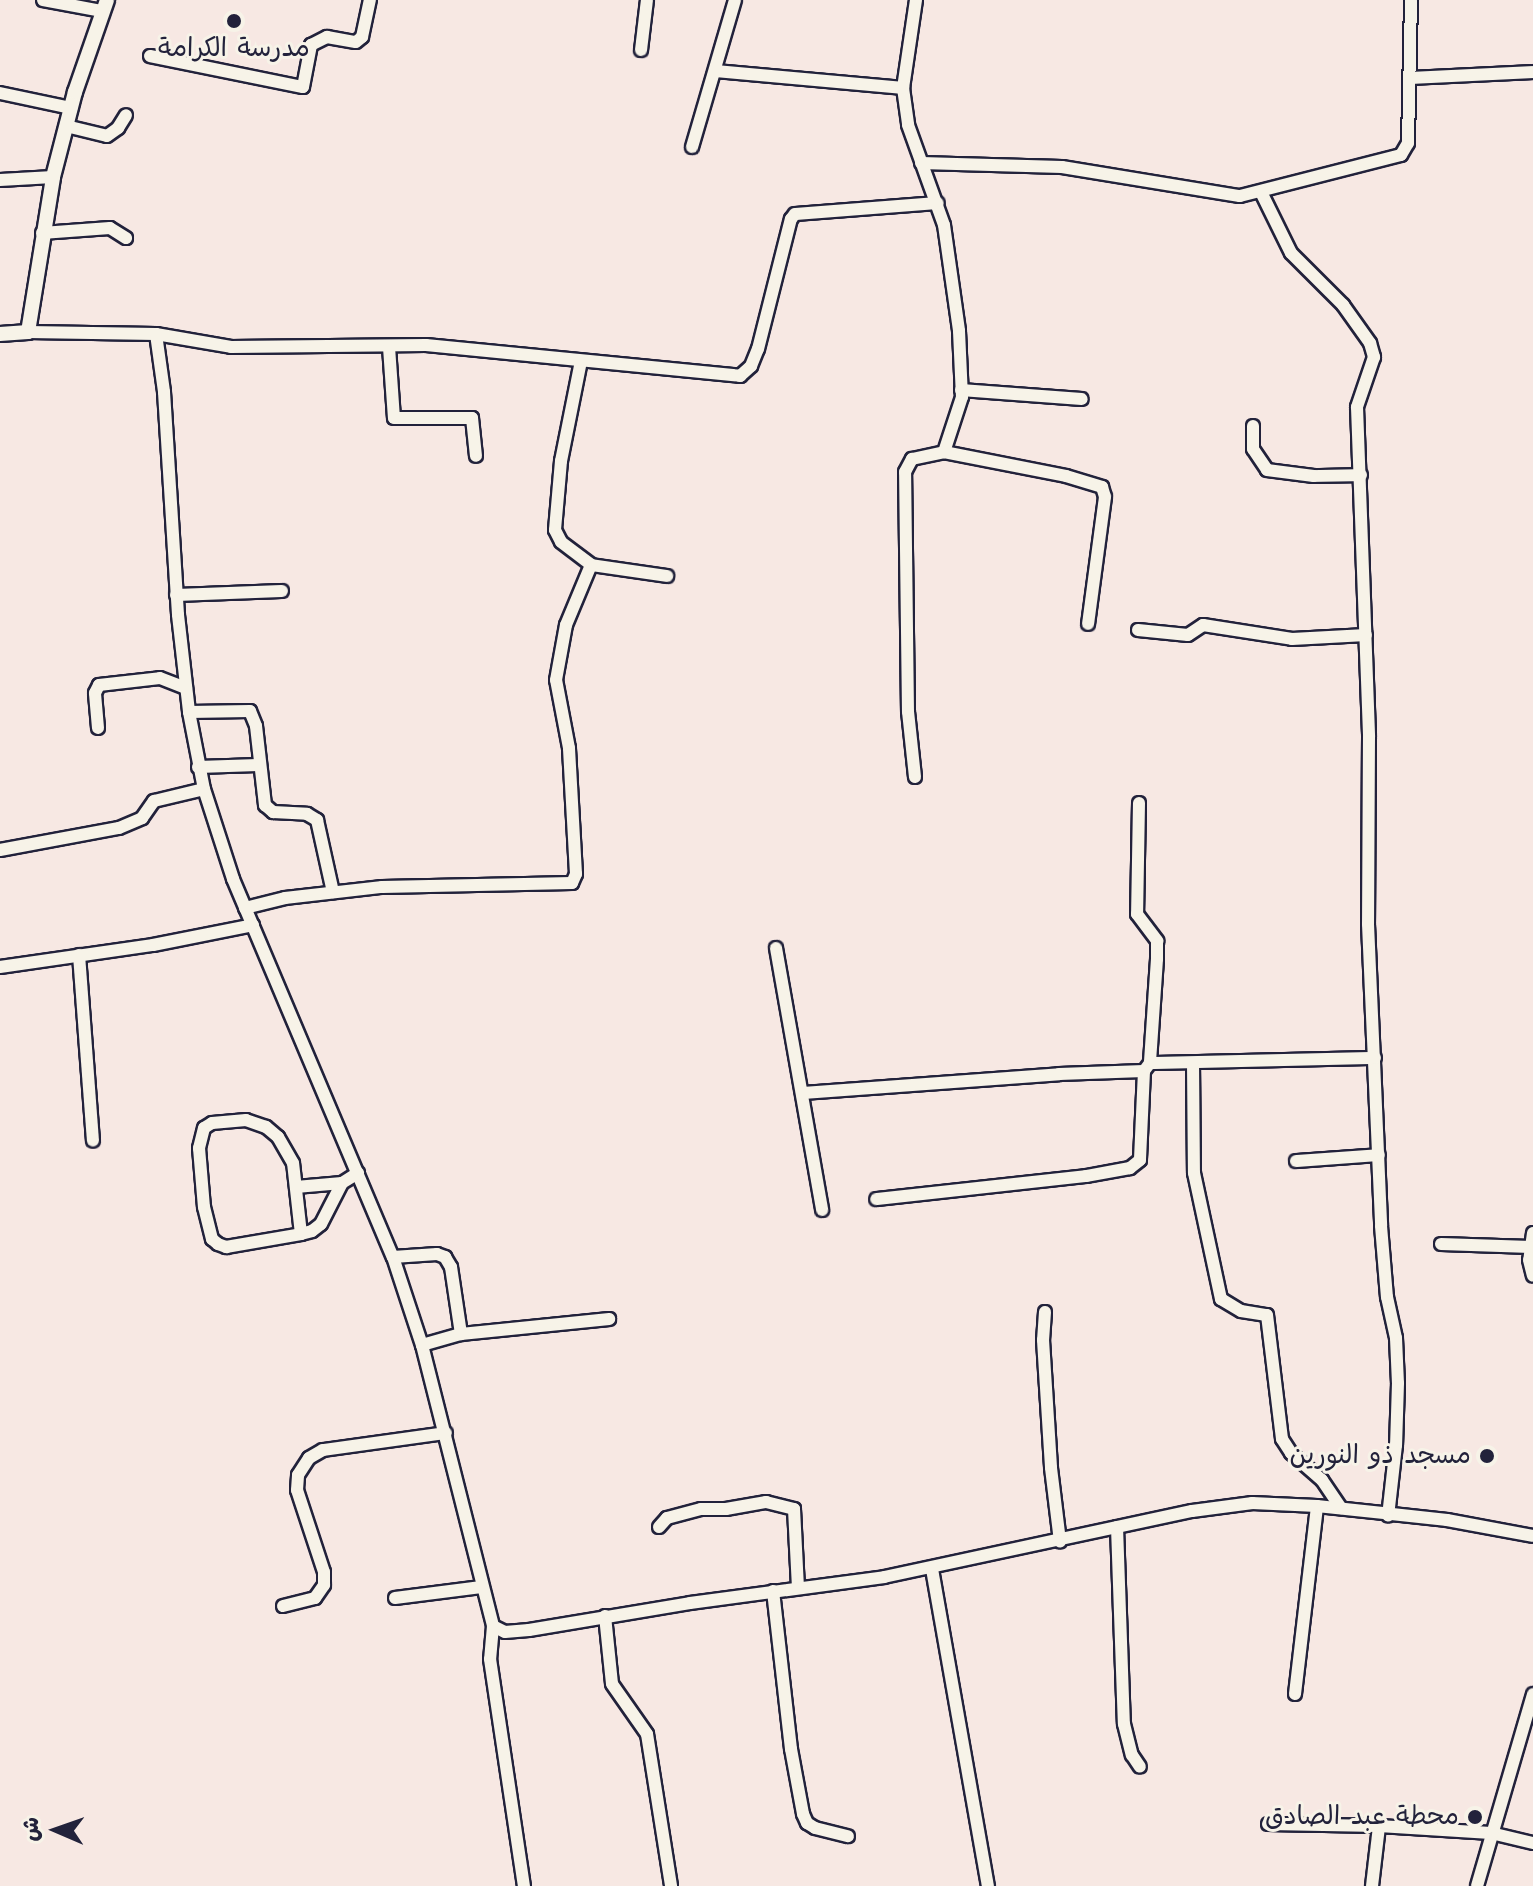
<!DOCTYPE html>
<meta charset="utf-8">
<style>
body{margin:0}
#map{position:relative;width:1533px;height:1886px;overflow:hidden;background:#f7e8e3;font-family:"Architects Daughter","Playpen Sans Arabic",sans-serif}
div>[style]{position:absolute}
.roads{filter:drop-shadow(2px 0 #22223b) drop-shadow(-2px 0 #22223b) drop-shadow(0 2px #22223b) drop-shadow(0 -2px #22223b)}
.minor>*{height:12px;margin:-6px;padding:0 6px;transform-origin:6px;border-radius:6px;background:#f7f3e8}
.major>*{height:14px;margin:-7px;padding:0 7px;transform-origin:7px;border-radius:7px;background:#f7f3e8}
.dots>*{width:22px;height:22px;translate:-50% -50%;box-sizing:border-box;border:4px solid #f7f3e8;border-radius:50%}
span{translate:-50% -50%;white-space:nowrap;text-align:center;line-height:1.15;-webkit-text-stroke:6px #f7f3e8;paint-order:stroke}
.poi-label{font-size:26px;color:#22223b}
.right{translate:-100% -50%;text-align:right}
.north{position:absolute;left:16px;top:1790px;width:80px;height:80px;-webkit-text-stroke:6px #f7f3e8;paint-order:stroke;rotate:272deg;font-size:22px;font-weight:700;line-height:32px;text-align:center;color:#22223b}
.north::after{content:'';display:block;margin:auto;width:28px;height:36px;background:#22223b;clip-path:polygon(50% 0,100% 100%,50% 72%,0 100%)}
</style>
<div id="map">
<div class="roads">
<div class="minor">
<i style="left:43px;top:0;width:59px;rotate:10.7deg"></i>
<i style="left:916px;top:0;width:89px;rotate:98.4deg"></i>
<i style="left:903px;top:88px;width:37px;rotate:82deg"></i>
<i style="left:908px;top:125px;width:106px;rotate:70.2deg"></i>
<i style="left:944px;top:225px;width:107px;rotate:81.9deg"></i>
<i style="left:959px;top:331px;width:66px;rotate:87.4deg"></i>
<i style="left:962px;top:397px;width:58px;rotate:108.1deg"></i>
<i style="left:944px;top:452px;width:124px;rotate:11.1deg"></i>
<i style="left:1066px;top:476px;width:38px;rotate:17deg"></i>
<i style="left:1102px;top:487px;width:10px;rotate:73deg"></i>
<i style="left:1105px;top:497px;width:128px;rotate:97.6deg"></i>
<i style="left:641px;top:50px;width:50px;rotate:-83.2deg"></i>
<i style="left:150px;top:56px;width:156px;rotate:11.5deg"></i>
<i style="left:303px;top:87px;width:43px;rotate:-79.2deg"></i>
<i style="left:311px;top:45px;width:18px;rotate:-27deg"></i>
<i style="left:327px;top:37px;width:29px;rotate:10deg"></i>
<i style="left:356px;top:42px;width:8px;rotate:-40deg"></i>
<i style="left:362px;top:37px;width:38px;rotate:-78deg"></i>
<i style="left:716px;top:71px;width:188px;rotate:5.2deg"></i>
<i style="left:1411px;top:78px;width:122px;rotate:-2.8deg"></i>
<i style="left:0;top:93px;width:73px;rotate:11.9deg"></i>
<i style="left:66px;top:126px;width:42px;rotate:13.7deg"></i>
<i style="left:107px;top:136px;width:14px;rotate:-36deg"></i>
<i style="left:118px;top:128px;width:15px;rotate:-58deg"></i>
<i style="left:692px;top:147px;width:153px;rotate:-73.7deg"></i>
<i style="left:921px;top:163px;width:141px;rotate:1.6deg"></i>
<i style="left:1062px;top:167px;width:180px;rotate:9.3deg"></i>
<i style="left:1240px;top:196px;width:166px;rotate:-14.3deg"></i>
<i style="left:1401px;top:155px;width:14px;rotate:-60deg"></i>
<i style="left:1408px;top:143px;width:143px;rotate:-88.8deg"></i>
<i style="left:0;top:180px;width:53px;rotate:-3.2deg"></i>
<i style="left:1261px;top:192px;width:68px;rotate:63.8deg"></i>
<i style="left:1291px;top:253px;width:74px;rotate:45deg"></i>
<i style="left:1343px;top:305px;width:47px;rotate:54.6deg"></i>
<i style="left:1370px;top:343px;width:15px;rotate:74deg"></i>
<i style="left:1374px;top:357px;width:53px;rotate:108.8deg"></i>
<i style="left:1357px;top:407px;width:330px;rotate:87.9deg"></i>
<i style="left:1369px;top:737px;width:187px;rotate:90.3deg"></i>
<i style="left:1368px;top:924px;width:302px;rotate:87.5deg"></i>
<i style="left:1381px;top:1226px;width:71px;rotate:85.2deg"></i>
<i style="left:1387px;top:1297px;width:42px;rotate:77.6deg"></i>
<i style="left:1396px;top:1338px;width:45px;rotate:87.5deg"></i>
<i style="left:1398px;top:1383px;width:62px;rotate:91.8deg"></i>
<i style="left:1396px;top:1445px;width:71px;rotate:96.4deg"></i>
<i style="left:42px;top:233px;width:68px;rotate:-4.2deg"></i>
<i style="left:110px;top:228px;width:19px;rotate:32deg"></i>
<i style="left:28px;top:332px;width:128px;rotate:0.9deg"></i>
<i style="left:156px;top:334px;width:59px;rotate:82.1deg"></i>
<i style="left:164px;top:392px;width:223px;rotate:86.4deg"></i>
<i style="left:178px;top:615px;width:98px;rotate:83.5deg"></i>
<i style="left:189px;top:712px;width:78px;rotate:79deg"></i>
<i style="left:204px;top:789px;width:95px;rotate:72.1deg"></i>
<i style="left:233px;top:879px;width:410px;rotate:67.1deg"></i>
<i style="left:393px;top:1257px;width:93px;rotate:71.8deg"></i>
<i style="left:422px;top:1345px;width:290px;rotate:75.8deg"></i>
<i style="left:493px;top:1626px;width:13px;rotate:27deg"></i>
<i style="left:505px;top:1632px;width:24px;rotate:-5deg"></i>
<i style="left:529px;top:1630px;width:163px;rotate:-9.5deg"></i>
<i style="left:690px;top:1603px;width:196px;rotate:-7.6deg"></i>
<i style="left:884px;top:1577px;width:315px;rotate:-12.1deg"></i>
<i style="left:1192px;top:1511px;width:61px;rotate:-7.6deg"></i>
<i style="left:1252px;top:1503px;width:65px;rotate:2.6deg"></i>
<i style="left:1317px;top:1506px;width:131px;rotate:6.1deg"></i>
<i style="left:1447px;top:1520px;width:87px;rotate:10.5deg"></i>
<i style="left:156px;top:334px;width:76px;rotate:9.8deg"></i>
<i style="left:231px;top:347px;width:195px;rotate:-0.6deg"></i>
<i style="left:426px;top:345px;width:316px;rotate:5.6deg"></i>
<i style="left:740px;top:376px;width:15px;rotate:-42deg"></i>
<i style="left:751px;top:366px;width:18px;rotate:-68deg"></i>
<i style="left:758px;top:349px;width:134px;rotate:-75.8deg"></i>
<i style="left:791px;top:219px;width:6px;rotate:-51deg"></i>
<i style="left:795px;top:214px;width:143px;rotate:-4.4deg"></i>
<i style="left:389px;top:347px;width:71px;rotate:86deg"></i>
<i style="left:394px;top:418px;width:78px"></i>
<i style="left:472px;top:418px;width:38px;rotate:84deg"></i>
<i style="left:581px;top:361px;width:102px;rotate:101.3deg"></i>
<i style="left:561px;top:461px;width:69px;rotate:95deg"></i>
<i style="left:555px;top:530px;width:13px;rotate:63deg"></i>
<i style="left:561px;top:542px;width:38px;rotate:37deg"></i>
<i style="left:591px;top:565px;width:77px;rotate:8.2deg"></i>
<i style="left:961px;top:390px;width:121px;rotate:4.3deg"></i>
<i style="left:1253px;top:426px;width:23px;rotate:90deg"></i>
<i style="left:1253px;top:449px;width:25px;rotate:56deg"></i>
<i style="left:1267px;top:470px;width:47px;rotate:7.3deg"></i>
<i style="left:1314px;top:476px;width:47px;rotate:-1.2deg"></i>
<i style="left:176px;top:595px;width:106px;rotate:-2.2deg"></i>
<i style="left:1138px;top:630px;width:50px;rotate:5.7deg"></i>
<i style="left:1188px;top:635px;width:18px;rotate:-34deg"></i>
<i style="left:1203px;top:625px;width:90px;rotate:8.9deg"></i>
<i style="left:1292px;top:639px;width:74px;rotate:-3.1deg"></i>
<i style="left:189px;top:712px;width:61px;rotate:-0.9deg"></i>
<i style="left:250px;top:711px;width:16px;rotate:68deg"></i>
<i style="left:256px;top:726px;width:80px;rotate:83.5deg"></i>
<i style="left:265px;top:805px;width:11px;rotate:41deg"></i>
<i style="left:273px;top:812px;width:34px;rotate:3deg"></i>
<i style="left:307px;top:814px;width:12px;rotate:31deg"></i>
<i style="left:317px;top:820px;width:74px;rotate:77.5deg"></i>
<i style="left:98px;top:728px;width:35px;rotate:-95deg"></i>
<i style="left:95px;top:693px;width:9px;rotate:-63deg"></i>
<i style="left:99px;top:685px;width:61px;rotate:-6.5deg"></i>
<i style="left:160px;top:678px;width:28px;rotate:21deg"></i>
<i style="left:198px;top:767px;width:60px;rotate:-1.9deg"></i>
<i style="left:915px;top:777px;width:65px;rotate:-96.1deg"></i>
<i style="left:908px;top:712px;width:240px;rotate:-90.7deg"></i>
<i style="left:905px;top:472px;width:15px;rotate:-62deg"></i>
<i style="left:912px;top:459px;width:33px;rotate:-12deg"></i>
<i style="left:1139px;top:803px;width:111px;rotate:91deg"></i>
<i style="left:1137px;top:914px;width:34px;rotate:53deg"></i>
<i style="left:1157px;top:941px;width:18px;rotate:90deg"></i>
<i style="left:1157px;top:959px;width:104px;rotate:93.9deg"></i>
<i style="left:1150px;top:1063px;width:10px;rotate:127deg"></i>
<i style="left:0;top:850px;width:121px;rotate:-10.5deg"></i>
<i style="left:119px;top:828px;width:25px;rotate:-23deg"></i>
<i style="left:142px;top:818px;width:21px;rotate:-55deg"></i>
<i style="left:154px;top:801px;width:51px;rotate:-13.5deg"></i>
<i style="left:245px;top:908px;width:41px;rotate:-14deg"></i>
<i style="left:285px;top:898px;width:98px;rotate:-6.5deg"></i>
<i style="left:382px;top:887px;width:190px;rotate:-1.2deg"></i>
<i style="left:572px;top:883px;width:10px;rotate:-66deg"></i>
<i style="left:576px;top:874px;width:126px;rotate:-93.2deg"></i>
<i style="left:569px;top:748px;width:69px;rotate:-100.8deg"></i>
<i style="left:556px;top:680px;width:56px;rotate:-79.7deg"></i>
<i style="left:566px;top:625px;width:65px;rotate:-67.4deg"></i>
<i style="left:776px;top:948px;width:266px;rotate:80deg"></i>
<i style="left:79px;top:955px;width:186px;rotate:85.7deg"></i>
<i style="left:0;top:967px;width:155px;rotate:-8.2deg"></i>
<i style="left:153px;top:945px;width:102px;rotate:-11.3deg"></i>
<i style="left:1150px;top:1063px;width:225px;rotate:-1.3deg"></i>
<i style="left:1193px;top:1063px;width:110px;rotate:89.5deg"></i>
<i style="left:1194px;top:1173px;width:129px;rotate:77.9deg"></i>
<i style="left:1221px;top:1299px;width:23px;rotate:31deg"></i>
<i style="left:1241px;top:1311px;width:26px;rotate:9deg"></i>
<i style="left:1267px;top:1315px;width:125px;rotate:83.1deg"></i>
<i style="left:1282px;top:1439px;width:17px;rotate:57deg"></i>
<i style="left:1291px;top:1453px;width:41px;rotate:41.1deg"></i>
<i style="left:1322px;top:1480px;width:34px;rotate:56deg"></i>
<i style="left:803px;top:1093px;width:257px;rotate:-4.2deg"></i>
<i style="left:1059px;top:1074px;width:85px;rotate:-2deg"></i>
<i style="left:1144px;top:1071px;width:89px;rotate:92.6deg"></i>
<i style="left:1140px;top:1160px;width:13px;rotate:141deg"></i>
<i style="left:1130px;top:1168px;width:45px;rotate:169.7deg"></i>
<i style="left:1086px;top:1176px;width:211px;rotate:173.7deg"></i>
<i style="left:1296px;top:1161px;width:83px;rotate:-4.1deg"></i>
<i style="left:296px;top:1187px;width:46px;rotate:-5deg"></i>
<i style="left:1533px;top:1233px;width:27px;rotate:98deg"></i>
<i style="left:1529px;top:1260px;width:16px;rotate:76deg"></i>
<i style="left:301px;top:1234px;width:71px;rotate:-96.4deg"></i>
<i style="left:293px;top:1163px;width:30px;rotate:-120deg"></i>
<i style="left:278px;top:1137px;width:16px;rotate:-140deg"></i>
<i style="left:266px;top:1127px;width:21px;rotate:-161deg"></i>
<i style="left:246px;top:1120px;width:34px;rotate:175deg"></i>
<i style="left:212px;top:1123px;width:9px;rotate:148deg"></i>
<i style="left:204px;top:1128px;width:21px;rotate:104deg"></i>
<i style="left:199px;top:1148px;width:59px;rotate:85.2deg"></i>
<i style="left:204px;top:1207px;width:33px;rotate:76deg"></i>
<i style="left:212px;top:1239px;width:8px;rotate:40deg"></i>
<i style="left:218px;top:1244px;width:9px;rotate:21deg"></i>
<i style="left:226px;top:1247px;width:76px;rotate:-9.8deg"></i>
<i style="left:301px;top:1234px;width:11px;rotate:-15deg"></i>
<i style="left:312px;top:1231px;width:11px;rotate:-38deg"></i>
<i style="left:321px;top:1224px;width:46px;rotate:-62.9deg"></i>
<i style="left:342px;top:1183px;width:19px;rotate:-32deg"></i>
<i style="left:1441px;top:1244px;width:90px;rotate:1.9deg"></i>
<i style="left:393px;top:1257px;width:44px;rotate:-3.9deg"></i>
<i style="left:437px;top:1254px;width:9px;rotate:21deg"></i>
<i style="left:445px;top:1257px;width:12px;rotate:59deg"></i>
<i style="left:451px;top:1267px;width:68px;rotate:81.5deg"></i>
<i style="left:461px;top:1334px;width:149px;rotate:-5.8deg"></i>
<i style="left:1045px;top:1312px;width:28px;rotate:94deg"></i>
<i style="left:1043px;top:1340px;width:128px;rotate:86.4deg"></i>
<i style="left:1051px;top:1468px;width:74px;rotate:83deg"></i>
<i style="left:422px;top:1345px;width:41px;rotate:-15.8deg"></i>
<i style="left:659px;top:1527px;width:12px;rotate:-48deg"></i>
<i style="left:667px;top:1518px;width:35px;rotate:-15deg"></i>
<i style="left:701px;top:1509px;width:25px"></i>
<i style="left:726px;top:1509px;width:41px;rotate:-9.9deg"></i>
<i style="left:766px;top:1502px;width:29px;rotate:14deg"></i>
<i style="left:794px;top:1509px;width:79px;rotate:87.1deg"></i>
<i style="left:1117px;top:1527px;width:197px;rotate:88deg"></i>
<i style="left:1124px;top:1724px;width:32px;rotate:76deg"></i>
<i style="left:1132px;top:1755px;width:14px;rotate:56deg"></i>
<i style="left:932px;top:1569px;width:322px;rotate:80deg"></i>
<i style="left:773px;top:1591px;width:159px;rotate:83.5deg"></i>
<i style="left:791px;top:1749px;width:66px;rotate:79.5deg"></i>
<i style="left:803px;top:1814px;width:10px;rotate:66deg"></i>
<i style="left:807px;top:1823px;width:9px;rotate:32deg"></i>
<i style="left:815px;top:1828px;width:34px;rotate:14deg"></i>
<i style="left:395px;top:1598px;width:87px;rotate:-7.3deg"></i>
<i style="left:283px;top:1606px;width:33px;rotate:-14deg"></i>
<i style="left:315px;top:1598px;width:16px;rotate:-55deg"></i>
<i style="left:324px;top:1585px;width:13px;rotate:-90deg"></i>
<i style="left:324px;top:1572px;width:86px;rotate:-108.2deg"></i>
<i style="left:297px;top:1490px;width:15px;rotate:-86deg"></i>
<i style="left:298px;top:1475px;width:20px;rotate:-57deg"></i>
<i style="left:309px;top:1458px;width:16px;rotate:-30deg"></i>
<i style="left:323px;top:1450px;width:124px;rotate:-7.9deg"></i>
<i style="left:605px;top:1616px;width:68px;rotate:84.1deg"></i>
<i style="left:612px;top:1684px;width:61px;rotate:55deg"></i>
<i style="left:647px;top:1734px;width:154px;rotate:81deg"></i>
<i style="left:493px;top:1626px;width:33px;rotate:95deg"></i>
<i style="left:490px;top:1659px;width:230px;rotate:81.5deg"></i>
<i style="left:1295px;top:1694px;width:189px;rotate:-83.3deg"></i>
<i style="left:1268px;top:1824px;width:111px;rotate:1deg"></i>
<i style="left:1379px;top:1826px;width:112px;rotate:3.6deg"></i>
<i style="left:1491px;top:1833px;width:43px;rotate:13.4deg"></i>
<i style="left:1372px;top:1886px;width:60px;rotate:-83.3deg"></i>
<i style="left:1477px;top:1886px;width:200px;rotate:-73.7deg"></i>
</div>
<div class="major">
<i style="left:0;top:334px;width:28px;rotate:-4deg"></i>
<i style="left:28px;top:332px;width:157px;rotate:-80.8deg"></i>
<i style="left:53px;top:177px;width:88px;rotate:-75.5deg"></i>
<i style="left:75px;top:92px;width:97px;rotate:-70.8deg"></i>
</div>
</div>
<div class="dots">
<i style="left:234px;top:21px;background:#22223b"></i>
<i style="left:1487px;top:1456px;background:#22223b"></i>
<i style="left:1475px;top:1817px;background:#22223b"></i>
</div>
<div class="poi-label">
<span style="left:234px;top:49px">مدرسة الكرامة</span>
<span class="right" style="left:1471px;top:1456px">مسجد ذو النورين</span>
<span class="right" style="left:1459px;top:1817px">محطة عبد الصادق</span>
</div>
<div class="north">ش</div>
</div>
